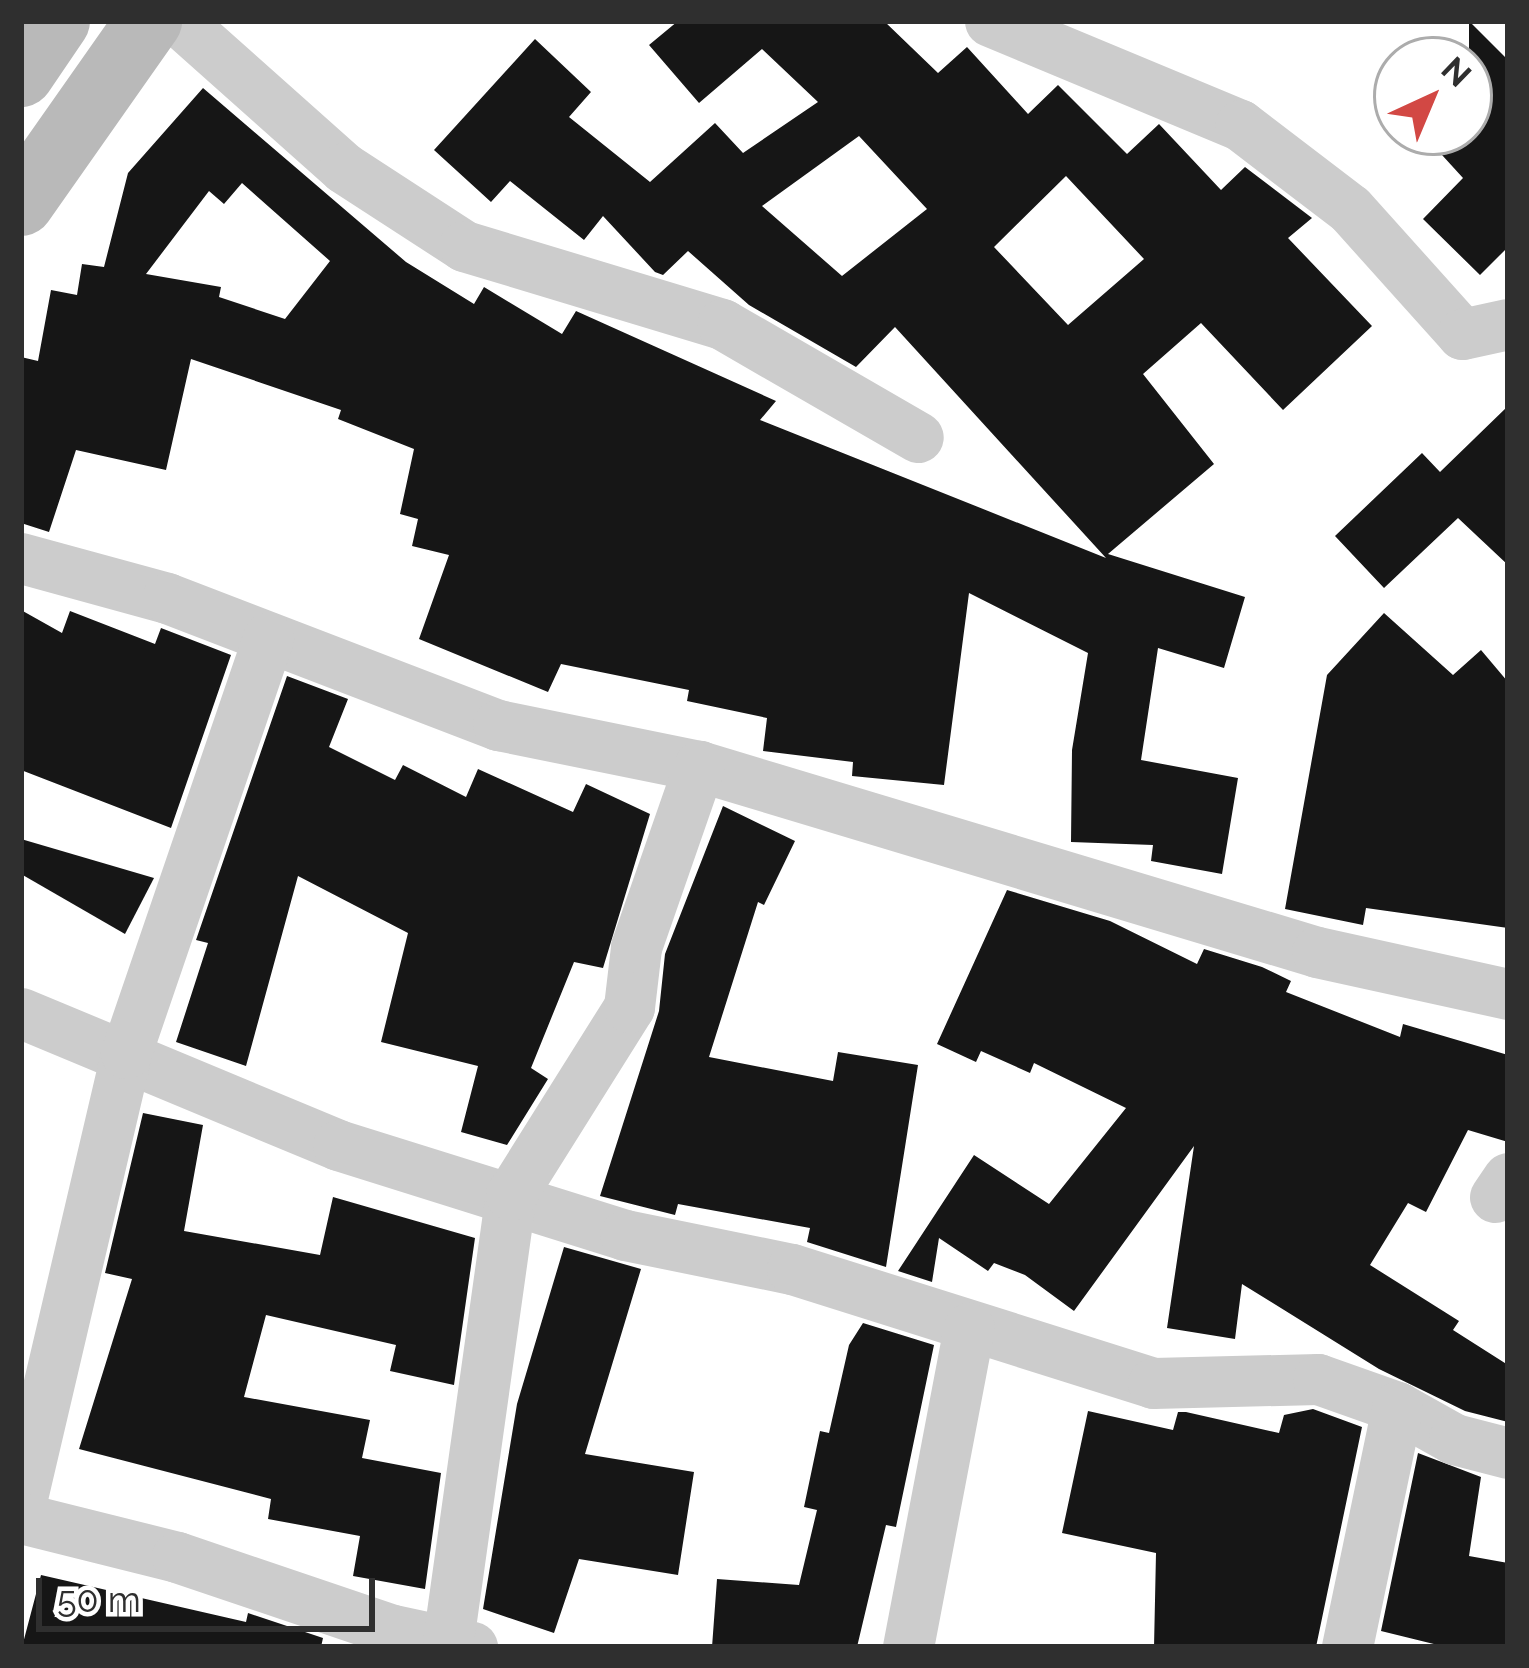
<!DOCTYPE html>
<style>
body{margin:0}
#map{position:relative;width:1529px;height:1668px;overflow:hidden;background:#fff;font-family:Raleway,sans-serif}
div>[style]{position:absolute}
.building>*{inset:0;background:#161616}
.street>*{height:51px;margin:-25.5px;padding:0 25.5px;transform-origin:25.5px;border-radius:25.5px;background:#ccc}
.secondary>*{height:66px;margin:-33px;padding:0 33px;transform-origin:33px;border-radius:33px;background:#b9b9b9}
span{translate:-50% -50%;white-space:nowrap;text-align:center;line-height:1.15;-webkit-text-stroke:12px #fff;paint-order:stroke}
.frame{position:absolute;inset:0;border:24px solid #2f2f2f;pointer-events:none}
.north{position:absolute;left:1373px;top:36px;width:120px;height:120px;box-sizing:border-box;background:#fff;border:3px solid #acacac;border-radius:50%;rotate:44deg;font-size:33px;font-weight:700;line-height:48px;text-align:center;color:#2f2f2f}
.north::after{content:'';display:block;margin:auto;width:42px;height:54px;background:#d24844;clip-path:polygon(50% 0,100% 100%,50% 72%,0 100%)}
.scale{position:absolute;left:36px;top:1578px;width:339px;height:54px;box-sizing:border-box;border:6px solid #2f2f2f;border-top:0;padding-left:15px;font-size:36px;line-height:42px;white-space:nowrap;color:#2f2f2f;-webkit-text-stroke:9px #fff;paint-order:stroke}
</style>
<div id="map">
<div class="building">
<i style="clip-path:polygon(evenodd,678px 21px,884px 21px,938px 73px,967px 47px,1028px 114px,1058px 85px,1127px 154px,1159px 124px,1221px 190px,1245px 167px,1312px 218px,1288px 238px,1372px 326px,1283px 410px,1201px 323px,1143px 374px,1214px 464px,1108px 554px,1245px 597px,1224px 668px,1158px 648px,1141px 760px,1238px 778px,1222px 874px,1151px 861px,1153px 845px,1071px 842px,1072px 750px,1088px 653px,969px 593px,944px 785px,852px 776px,853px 762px,763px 751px,767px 718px,687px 701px,689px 690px,561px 664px,548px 692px,419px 639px,449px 555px,412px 546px,418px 519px,400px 514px,414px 449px,338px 419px,341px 410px,191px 359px,166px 470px,76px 450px,49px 532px,21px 523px,21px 357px,38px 361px,51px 290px,77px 295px,82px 264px,104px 267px,128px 173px,203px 88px,406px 262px,474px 304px,484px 287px,562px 334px,576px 311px,776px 401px,760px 420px,1106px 558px,895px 327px,856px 367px,749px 305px,688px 251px,663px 275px,655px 272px,603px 216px,584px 240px,510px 181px,491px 202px,434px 150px,535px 39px,591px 92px,569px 117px,650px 182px,715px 123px,743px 153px,818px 102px,762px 49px,699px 103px,649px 45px,678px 21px,859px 136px,927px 209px,842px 276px,762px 206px,859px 136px,678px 21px,1066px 176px,1144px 259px,1068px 325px,994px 247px,1066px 176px,678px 21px,242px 183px,330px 261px,285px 319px,219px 297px,221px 287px,146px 274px,209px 191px,224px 204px,242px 183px)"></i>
<i style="clip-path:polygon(1469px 21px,1508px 60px,1508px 247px,1480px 275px,1423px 219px,1463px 178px,1421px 132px,1469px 132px)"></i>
<i style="clip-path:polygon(1508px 406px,1508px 565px,1458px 518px,1384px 588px,1335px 536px,1422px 453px,1440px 472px)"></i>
<i style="clip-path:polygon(21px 610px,62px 633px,70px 611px,155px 644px,161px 628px,231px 655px,171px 828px,21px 770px)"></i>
<i style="clip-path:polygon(1384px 613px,1453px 675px,1481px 650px,1508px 682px,1508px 928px,1366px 908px,1363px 925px,1285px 909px,1327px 675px)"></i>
<i style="clip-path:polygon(287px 676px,348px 699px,329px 747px,395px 780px,403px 765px,466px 797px,478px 769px,573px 812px,586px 784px,650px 814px,603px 968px,574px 962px,531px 1068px,548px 1079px,507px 1145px,461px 1132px,478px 1066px,381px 1042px,408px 933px,298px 876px,246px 1066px,176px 1042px,208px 943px,196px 940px)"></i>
<i style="clip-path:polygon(723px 806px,795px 841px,764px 905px,758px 902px,709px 1057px,833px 1081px,838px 1052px,918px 1065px,886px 1267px,807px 1242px,810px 1228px,678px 1204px,675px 1215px,600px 1196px,659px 1011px,665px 954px)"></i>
<i style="clip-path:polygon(21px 839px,154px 878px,125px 934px,21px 874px)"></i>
<i style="clip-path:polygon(1007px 890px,1110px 921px,1197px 964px,1204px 949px,1262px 967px,1291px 981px,1286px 992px,1400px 1037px,1403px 1024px,1508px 1055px,1508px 1142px,1468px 1130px,1426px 1212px,1408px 1203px,1370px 1265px,1459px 1321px,1453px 1330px,1508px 1365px,1508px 1422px,1465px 1411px,1379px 1369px,1242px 1284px,1235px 1339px,1167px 1328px,1194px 1146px,1074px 1311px,1025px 1275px,994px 1263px,988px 1271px,939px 1238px,932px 1282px,898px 1271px,974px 1155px,1049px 1204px,1126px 1108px,1034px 1063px,1030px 1073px,981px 1051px,976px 1062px,937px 1044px)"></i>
<i style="clip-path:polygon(143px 1113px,203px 1125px,184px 1231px,320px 1255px,333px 1197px,475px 1238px,454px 1385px,390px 1371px,396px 1345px,266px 1315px,244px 1397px,370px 1420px,362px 1458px,441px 1473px,425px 1589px,353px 1576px,360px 1536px,268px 1519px,271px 1499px,79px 1449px,132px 1279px,105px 1273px)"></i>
<i style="clip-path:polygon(564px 1247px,641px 1269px,585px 1454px,694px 1472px,678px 1575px,579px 1559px,554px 1633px,483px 1609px,517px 1404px)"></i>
<i style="clip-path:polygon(863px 1323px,934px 1345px,896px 1527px,886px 1525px,857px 1647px,712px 1647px,717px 1579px,799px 1585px,817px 1510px,804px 1507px,820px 1431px,829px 1433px,849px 1345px)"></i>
<i style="clip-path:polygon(1313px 1409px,1362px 1427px,1316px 1647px,1154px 1647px,1156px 1553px,1062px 1533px,1088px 1411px,1173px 1430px,1178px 1412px,1186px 1412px,1279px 1433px,1284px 1415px)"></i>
<i style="clip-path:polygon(1418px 1453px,1481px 1477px,1469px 1556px,1508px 1563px,1508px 1647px,1446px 1647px,1381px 1631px)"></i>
<i style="clip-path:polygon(41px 1575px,246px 1622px,248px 1613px,323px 1638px,321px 1647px,22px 1647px)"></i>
</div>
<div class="street">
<i style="left:179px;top:21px;width:221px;rotate:41.7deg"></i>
<i style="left:344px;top:168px;width:143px;rotate:33deg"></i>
<i style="left:464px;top:246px;width:270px;rotate:16.8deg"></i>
<i style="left:722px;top:324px;width:226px;rotate:30deg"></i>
<i style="left:990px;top:21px;width:271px;rotate:22.6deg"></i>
<i style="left:1240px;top:125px;width:138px;rotate:37.4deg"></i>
<i style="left:1350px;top:209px;width:168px;rotate:48.1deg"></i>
<i style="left:1462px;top:334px;width:47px;rotate:-12.3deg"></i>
<i style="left:21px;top:558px;width:151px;rotate:15.3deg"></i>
<i style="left:167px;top:598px;width:355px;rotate:21deg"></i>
<i style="left:498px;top:725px;width:205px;rotate:11.5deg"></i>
<i style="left:699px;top:766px;width:645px;rotate:16.75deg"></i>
<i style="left:1317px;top:952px;width:196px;rotate:12.4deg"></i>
<i style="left:21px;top:1013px;width:343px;rotate:22.6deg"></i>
<i style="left:338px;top:1145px;width:301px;rotate:17.4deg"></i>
<i style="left:625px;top:1235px;width:170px;rotate:11.5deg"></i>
<i style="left:792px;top:1269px;width:379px;rotate:17.5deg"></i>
<i style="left:1153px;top:1383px;width:165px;rotate:-1.4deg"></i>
<i style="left:1318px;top:1379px;width:84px;rotate:19.5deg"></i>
<i style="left:1397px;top:1407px;width:65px;rotate:29.3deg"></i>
<i style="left:1454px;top:1439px;width:56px;rotate:14.5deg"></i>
<i style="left:1495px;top:1197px;width:23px;rotate:-56deg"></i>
<i style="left:21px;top:1502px;width:461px;rotate:-76.8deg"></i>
<i style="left:126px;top:1053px;width:439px;rotate:-71.1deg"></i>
<i style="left:21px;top:1518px;width:161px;rotate:14deg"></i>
<i style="left:177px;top:1557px;width:228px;rotate:18.7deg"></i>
<i style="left:393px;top:1630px;width:81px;rotate:12.1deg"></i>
<i style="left:448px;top:1641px;width:450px;rotate:-82deg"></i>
<i style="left:511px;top:1195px;width:222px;rotate:-57.9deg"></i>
<i style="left:629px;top:1007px;width:60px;rotate:-83.3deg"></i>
<i style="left:636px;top:947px;width:192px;rotate:-70.8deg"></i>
<i style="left:908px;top:1647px;width:325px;rotate:-79.2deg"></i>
<i style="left:1347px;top:1647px;width:245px;rotate:-78.2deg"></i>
</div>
<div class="secondary">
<i style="left:21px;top:74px;width:64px;rotate:-55.8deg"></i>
<i style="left:21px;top:203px;width:223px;rotate:-54.9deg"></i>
</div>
<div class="frame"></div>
<div class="north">N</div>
<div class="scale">50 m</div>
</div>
